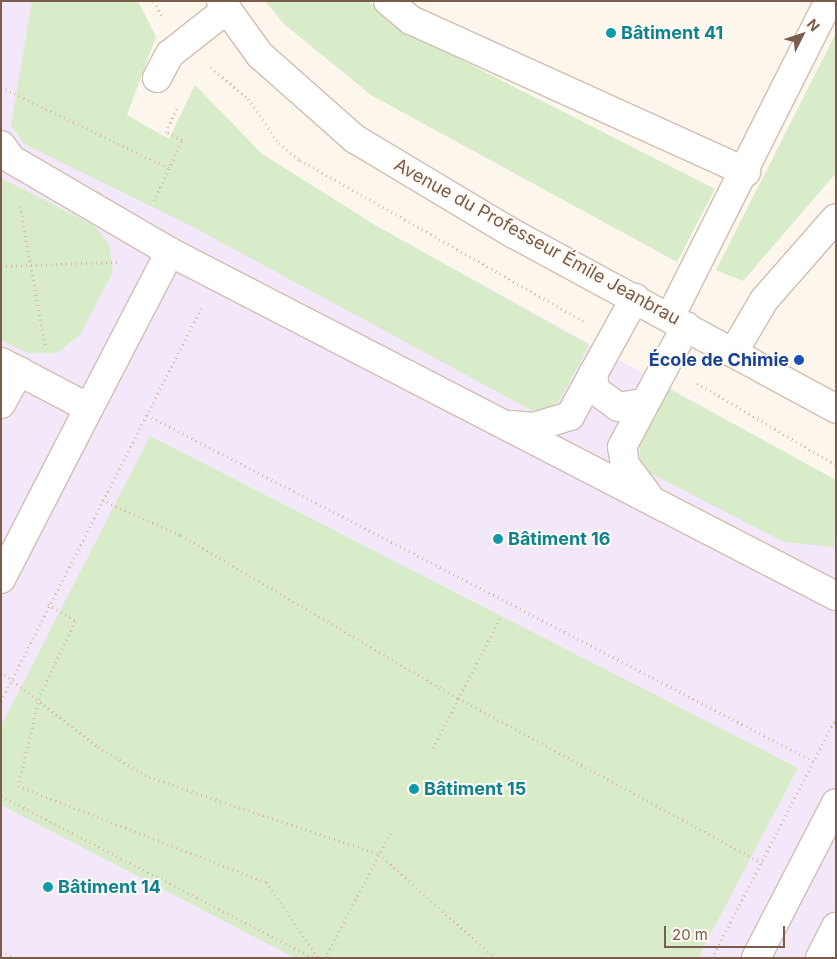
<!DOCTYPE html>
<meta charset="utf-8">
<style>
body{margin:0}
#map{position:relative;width:837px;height:959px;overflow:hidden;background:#fdf6ec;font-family:Inter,sans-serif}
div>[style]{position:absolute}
.education>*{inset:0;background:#f3e8fa}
.green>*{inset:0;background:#d8ecc9}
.path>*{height:3px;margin-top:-1.5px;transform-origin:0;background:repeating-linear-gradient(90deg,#d9b8a5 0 1px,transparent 0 5px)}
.roads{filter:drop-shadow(1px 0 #d1beb0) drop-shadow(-1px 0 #d1beb0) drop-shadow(0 1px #d1beb0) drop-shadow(0 -1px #d1beb0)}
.minor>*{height:28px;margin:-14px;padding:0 14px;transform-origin:14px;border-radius:14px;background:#fff}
.dots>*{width:14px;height:14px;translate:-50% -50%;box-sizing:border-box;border:2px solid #fffaf3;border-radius:50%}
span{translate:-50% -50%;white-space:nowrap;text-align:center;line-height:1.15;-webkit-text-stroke:4px #fffaf3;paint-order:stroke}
.culture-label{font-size:18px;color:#0d838f;font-weight:700}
.left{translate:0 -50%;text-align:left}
.street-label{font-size:18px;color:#7a5c4d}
.transit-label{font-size:18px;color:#164399;font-weight:700}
.right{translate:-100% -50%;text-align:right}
.frame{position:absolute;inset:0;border:2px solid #7a5c4d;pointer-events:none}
.north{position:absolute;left:777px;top:10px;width:50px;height:50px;-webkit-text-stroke:4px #fffaf3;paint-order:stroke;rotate:49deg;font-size:14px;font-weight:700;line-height:20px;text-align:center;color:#7a5c4d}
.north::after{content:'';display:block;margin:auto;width:18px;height:22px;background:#7a5c4d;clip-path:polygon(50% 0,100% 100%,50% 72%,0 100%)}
.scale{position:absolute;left:664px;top:926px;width:121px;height:22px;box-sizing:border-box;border:2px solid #7a5c4d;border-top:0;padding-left:6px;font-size:15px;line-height:18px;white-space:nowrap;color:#7a5c4d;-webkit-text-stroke:4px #fffaf3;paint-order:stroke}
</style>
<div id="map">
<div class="education">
<i style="clip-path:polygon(1px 1px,138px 1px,156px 37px,122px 116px,169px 140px,195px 85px,262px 154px,375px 225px,836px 480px,836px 958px,1px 958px)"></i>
</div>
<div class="green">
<i style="clip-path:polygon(32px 1px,138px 1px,156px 37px,127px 115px,169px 139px,195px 85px,262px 154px,375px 225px,589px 345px,560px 400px,546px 412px,531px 410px,193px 227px,24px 144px,11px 125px)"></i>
<i style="clip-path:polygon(265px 1px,368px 1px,414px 36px,715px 189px,677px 262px,371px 95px,284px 24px)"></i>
<i style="clip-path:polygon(836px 33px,836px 173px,743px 281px,716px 270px)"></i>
<i style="clip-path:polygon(1px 178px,93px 225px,109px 244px,113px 272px,80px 335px,57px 353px,27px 353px,1px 340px)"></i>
<i style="clip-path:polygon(669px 389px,836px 480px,834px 547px,784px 542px,648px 472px,640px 459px,640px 441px)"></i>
<i style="clip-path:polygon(150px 436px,798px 768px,698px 958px,295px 958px,1px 805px,1px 726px)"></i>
</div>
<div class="path">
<i style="left:154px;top:1px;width:17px;rotate:62deg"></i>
<i style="left:211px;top:67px;width:49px;rotate:40.9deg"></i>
<i style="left:248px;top:99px;width:54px;rotate:54.8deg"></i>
<i style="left:279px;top:143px;width:27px;rotate:39deg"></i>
<i style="left:300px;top:160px;width:326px;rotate:29.6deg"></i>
<i style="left:1px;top:87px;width:189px;rotate:25.8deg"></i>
<i style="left:154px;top:201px;width:67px;rotate:-65.3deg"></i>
<i style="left:182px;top:140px;width:18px;rotate:-153deg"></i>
<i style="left:166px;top:132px;width:29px;rotate:-65deg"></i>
<i style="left:20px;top:206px;width:141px;rotate:79.8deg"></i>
<i style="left:1px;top:266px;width:116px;rotate:-2deg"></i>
<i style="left:697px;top:383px;width:161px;rotate:30.5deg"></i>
<i style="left:147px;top:415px;width:751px;rotate:27.45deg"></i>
<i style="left:102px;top:500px;width:86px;rotate:23.9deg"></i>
<i style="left:181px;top:535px;width:321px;rotate:30.5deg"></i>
<i style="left:458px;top:698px;width:348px;rotate:28.5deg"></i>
<i style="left:48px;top:604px;width:32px;rotate:32deg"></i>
<i style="left:75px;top:621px;width:85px;rotate:115.1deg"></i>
<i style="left:39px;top:698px;width:90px;rotate:103.4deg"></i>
<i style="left:18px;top:786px;width:266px;rotate:21.2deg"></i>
<i style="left:266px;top:882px;width:93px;rotate:55.1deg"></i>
<i style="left:1px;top:671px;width:123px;rotate:38.1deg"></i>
<i style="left:98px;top:747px;width:59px;rotate:30.5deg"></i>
<i style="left:149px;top:777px;width:243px;rotate:18.5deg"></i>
<i style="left:379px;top:854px;width:156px;rotate:41.9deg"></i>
<i style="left:1px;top:701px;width:442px;rotate:-63deg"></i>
<i style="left:433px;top:748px;width:148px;rotate:-62.7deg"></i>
<i style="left:1px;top:796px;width:352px;rotate:27.4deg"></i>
<i style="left:1px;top:951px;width:16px;rotate:27deg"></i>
<i style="left:325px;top:958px;width:144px;rotate:-62.4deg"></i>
<i style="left:712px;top:958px;width:270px;rotate:-62.7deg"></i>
</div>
<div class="roads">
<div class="minor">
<i style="left:221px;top:1px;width:67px;rotate:54.2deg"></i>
<i style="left:260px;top:55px;width:127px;rotate:41.5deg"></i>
<i style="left:355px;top:139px;width:185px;rotate:30.9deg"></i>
<i style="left:514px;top:234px;width:366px;rotate:28.5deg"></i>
<i style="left:388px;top:1px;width:30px;rotate:40deg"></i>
<i style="left:411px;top:20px;width:368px;rotate:24.4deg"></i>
<i style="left:157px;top:78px;width:27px;rotate:-62deg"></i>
<i style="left:170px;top:54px;width:71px;rotate:-38.2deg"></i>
<i style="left:1px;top:145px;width:17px;rotate:54deg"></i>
<i style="left:11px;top:159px;width:184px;rotate:30.3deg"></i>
<i style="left:170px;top:252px;width:750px;rotate:27.32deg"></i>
<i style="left:670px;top:317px;width:354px;rotate:-63.3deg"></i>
<i style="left:733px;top:353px;width:61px;rotate:-59.7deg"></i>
<i style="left:764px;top:300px;width:109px;rotate:-48.7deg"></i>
<i style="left:1px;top:362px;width:99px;rotate:27.6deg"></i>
<i style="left:89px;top:408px;width:176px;rotate:-62.6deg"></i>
<i style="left:593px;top:373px;width:17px;rotate:83deg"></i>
<i style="left:595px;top:390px;width:29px;rotate:36deg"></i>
<i style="left:618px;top:407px;width:26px;rotate:-9deg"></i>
<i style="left:1px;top:404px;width:38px;rotate:-61deg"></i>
<i style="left:511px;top:425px;width:23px;rotate:5deg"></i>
<i style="left:534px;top:427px;width:38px;rotate:-17deg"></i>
<i style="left:570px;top:416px;width:135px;rotate:-61.2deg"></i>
<i style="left:647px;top:494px;width:36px;rotate:-127deg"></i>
<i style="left:625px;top:465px;width:18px;rotate:-99deg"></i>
<i style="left:622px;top:447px;width:137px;rotate:-62.1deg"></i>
<i style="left:1px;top:579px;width:192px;rotate:-62.8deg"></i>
<i style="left:756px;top:958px;width:174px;rotate:-62.7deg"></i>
<i style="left:820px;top:958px;width:35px;rotate:-63deg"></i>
</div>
</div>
<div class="dots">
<i style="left:611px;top:33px;background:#0f9aa8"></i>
<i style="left:799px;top:360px;background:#1a4fb4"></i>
<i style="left:498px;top:539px;background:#0f9aa8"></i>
<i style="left:414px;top:789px;background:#0f9aa8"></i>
<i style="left:48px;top:887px;background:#0f9aa8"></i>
</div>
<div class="culture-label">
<span class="left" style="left:621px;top:33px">Bâtiment 41</span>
<span class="left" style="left:508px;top:539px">Bâtiment 16</span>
<span class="left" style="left:424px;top:789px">Bâtiment 15</span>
<span class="left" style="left:58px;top:887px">Bâtiment 14</span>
</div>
<div class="street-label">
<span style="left:537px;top:242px;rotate:29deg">Avenue du Professeur Émile Jeanbrau</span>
</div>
<div class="transit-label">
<span class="right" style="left:789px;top:360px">École de Chimie</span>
</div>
<div class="frame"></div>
<div class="north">N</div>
<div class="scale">20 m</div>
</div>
